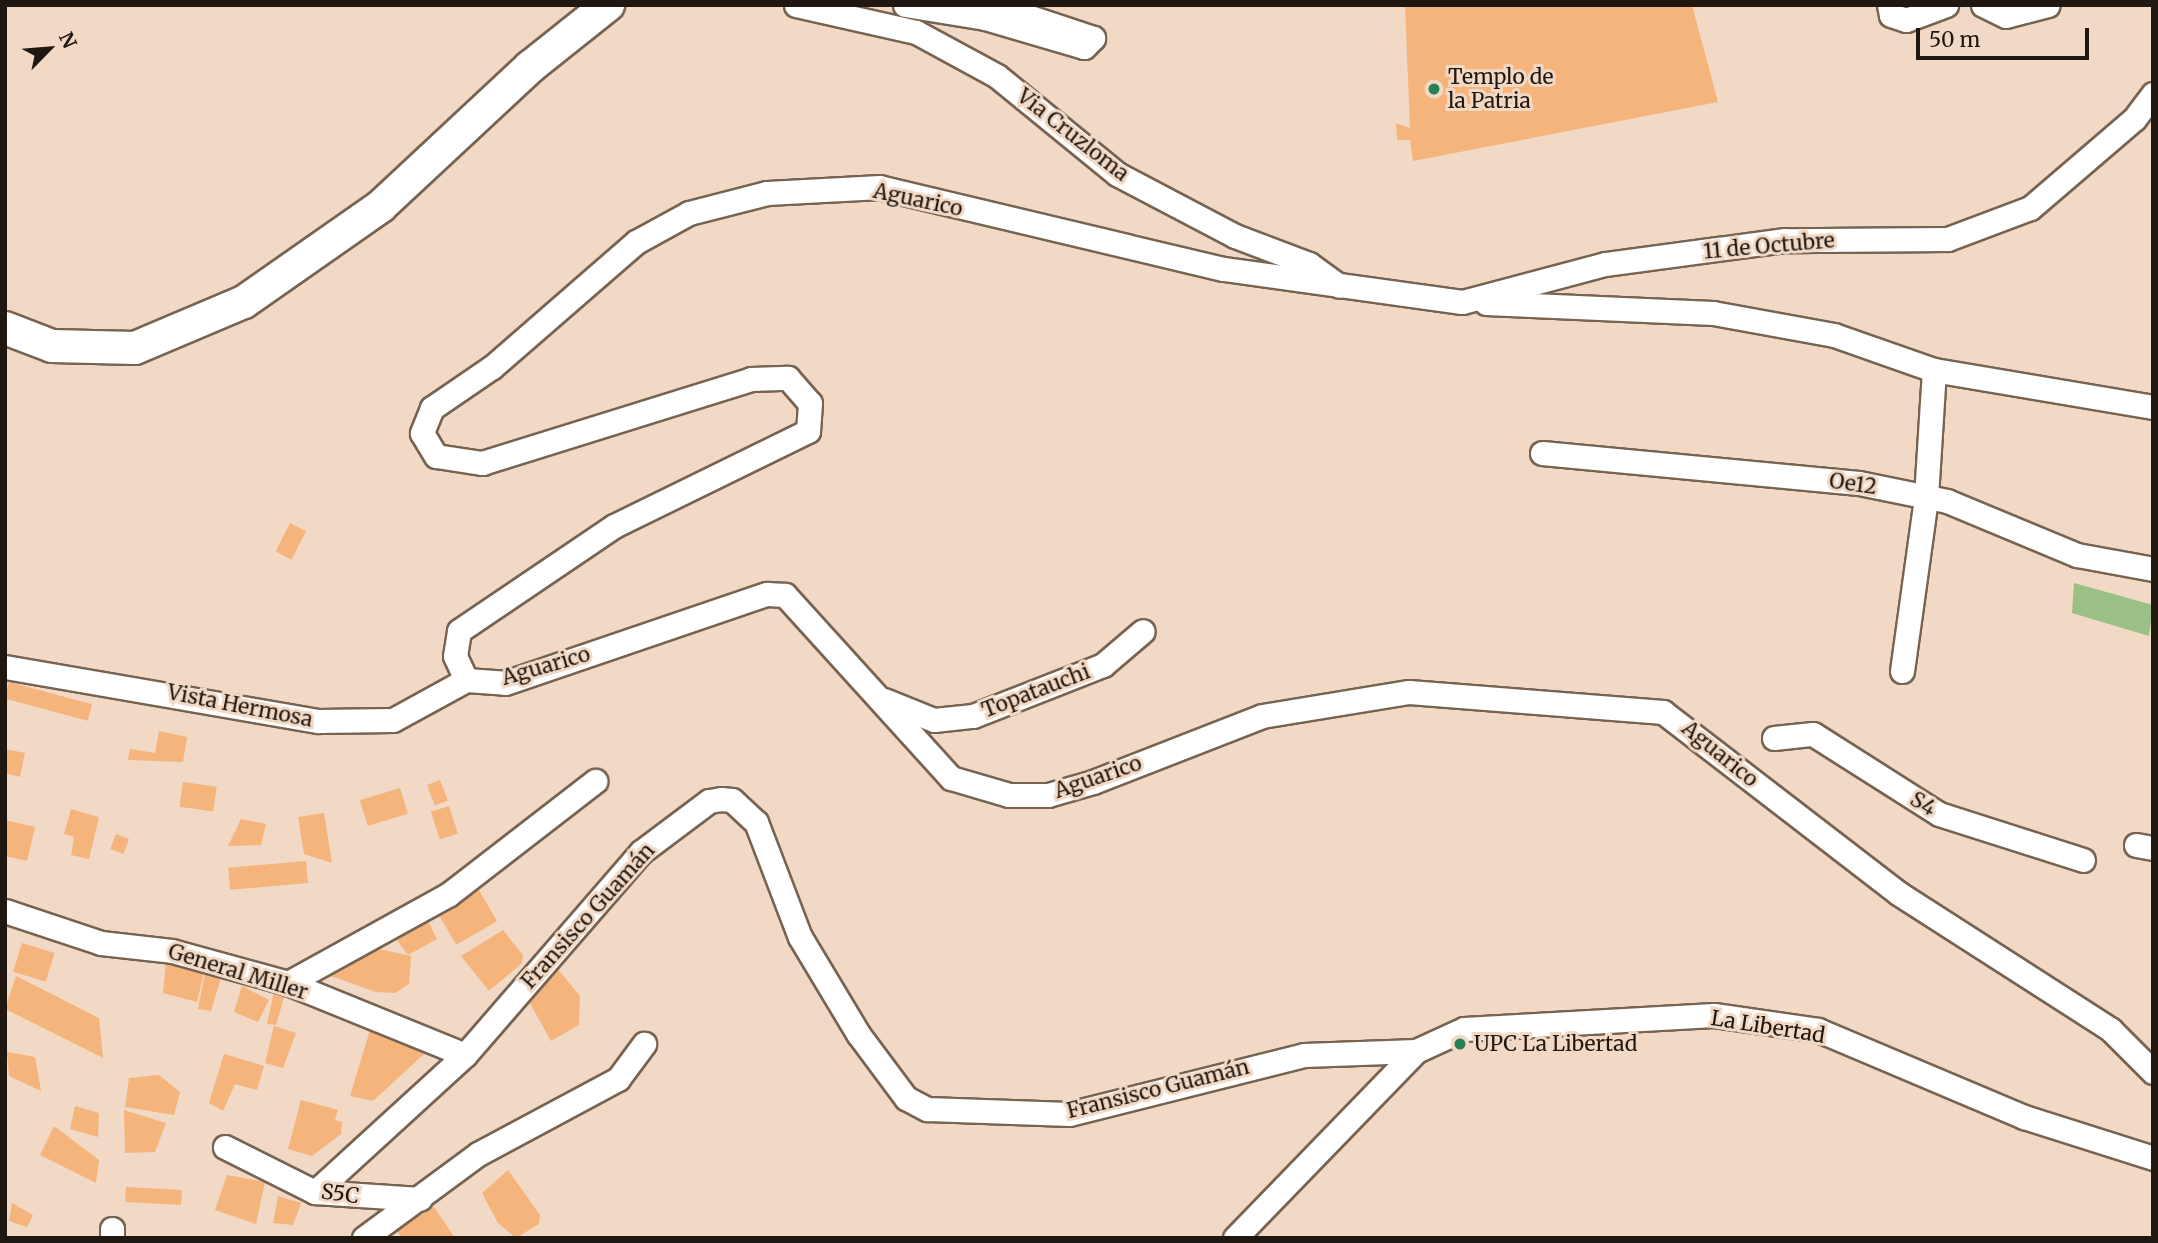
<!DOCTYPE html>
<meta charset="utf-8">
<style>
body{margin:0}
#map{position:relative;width:2158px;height:1243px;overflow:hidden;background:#f1d9c6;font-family:Merriweather,serif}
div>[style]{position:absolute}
.green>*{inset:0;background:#9bc085}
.building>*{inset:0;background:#f4b47c;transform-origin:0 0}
.roads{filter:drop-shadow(2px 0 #776352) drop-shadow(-2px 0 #776352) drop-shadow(0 2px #776352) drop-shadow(0 -2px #776352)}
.street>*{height:23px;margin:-11.5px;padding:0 11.5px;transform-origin:11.5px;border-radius:11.5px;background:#fff}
.secondary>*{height:32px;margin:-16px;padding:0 16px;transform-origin:16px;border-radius:16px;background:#fff}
.dots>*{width:19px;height:19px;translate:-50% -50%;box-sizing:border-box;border:4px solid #f1d9c6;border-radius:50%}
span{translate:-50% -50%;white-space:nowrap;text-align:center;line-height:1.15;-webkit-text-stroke:6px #f1d9c6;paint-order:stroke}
.poi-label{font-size:21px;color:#201710}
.left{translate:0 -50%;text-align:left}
.street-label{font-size:21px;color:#201710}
.frame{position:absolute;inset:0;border:7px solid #201710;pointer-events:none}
.north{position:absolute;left:14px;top:14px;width:70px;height:70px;-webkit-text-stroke:5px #f1d9c6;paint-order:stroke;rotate:65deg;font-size:19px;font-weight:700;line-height:28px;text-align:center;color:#201710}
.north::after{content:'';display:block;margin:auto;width:24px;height:32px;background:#201710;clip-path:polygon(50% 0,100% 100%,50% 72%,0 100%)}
.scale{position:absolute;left:1916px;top:28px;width:173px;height:32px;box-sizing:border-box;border:4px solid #201710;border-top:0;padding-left:9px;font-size:21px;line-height:24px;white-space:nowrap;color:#201710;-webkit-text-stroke:5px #f1d9c6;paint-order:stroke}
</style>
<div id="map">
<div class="green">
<i style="clip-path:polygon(2074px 583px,2153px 605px,2149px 636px,2072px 613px)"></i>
</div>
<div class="building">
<i style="clip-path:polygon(1405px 5px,1692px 5px,1718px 102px,1413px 161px,1410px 140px,1397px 140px,1396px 123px,1410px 128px)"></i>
<i style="left:290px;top:523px;width:18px;height:32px;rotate:27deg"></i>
<i style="left:9px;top:682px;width:86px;height:17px;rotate:15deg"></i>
<i style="clip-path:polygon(159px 731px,187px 737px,183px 762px,128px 760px,130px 749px,155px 753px)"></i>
<i style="clip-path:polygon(5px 749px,25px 753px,20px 777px,5px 773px)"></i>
<i style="left:440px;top:780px;width:22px;height:14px;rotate:69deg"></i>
<i style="left:183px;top:782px;width:34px;height:25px;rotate:8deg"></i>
<i style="left:400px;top:788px;width:27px;height:42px;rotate:73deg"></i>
<i style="left:449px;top:806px;width:29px;height:19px;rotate:72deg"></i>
<i style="clip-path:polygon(71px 809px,99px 817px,89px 859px,71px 855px,74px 837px,64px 834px)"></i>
<i style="clip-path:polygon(324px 813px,332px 863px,304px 854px,298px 817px)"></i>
<i style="clip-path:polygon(241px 819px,266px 824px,261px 845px,228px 846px)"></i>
<i style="clip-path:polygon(5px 820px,35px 827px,27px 861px,5px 856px)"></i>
<i style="left:116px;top:834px;width:14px;height:16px;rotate:21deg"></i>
<i style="left:306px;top:861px;width:22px;height:78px;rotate:85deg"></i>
<i style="left:476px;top:885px;width:42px;height:47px;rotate:60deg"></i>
<i style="clip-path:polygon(424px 913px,437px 939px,408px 955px,390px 931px)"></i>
<i style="clip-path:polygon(503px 930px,523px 955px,522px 963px,489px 991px,461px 956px)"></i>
<i style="left:22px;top:943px;width:34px;height:30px;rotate:17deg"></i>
<i style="clip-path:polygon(369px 947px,411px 956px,409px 984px,395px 993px,376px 992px,328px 975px,333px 963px)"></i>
<i style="clip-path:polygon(167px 953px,206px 963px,197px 1002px,163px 993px)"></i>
<i style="clip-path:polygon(206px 967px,223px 971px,211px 1011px,198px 1009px)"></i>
<i style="clip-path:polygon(556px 967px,580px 996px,579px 1025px,551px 1041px,527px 998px)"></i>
<i style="clip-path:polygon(16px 976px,99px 1018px,103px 1058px,5px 1009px)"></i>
<i style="clip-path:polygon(242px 986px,269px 1000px,258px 1022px,234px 1012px)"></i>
<i style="clip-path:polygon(275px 987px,286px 991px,276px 1025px,267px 1024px)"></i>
<i style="clip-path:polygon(373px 1020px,425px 1045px,424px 1054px,373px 1101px,350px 1096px)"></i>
<i style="clip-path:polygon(274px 1026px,296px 1033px,283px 1068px,265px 1063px)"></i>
<i style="clip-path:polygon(7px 1052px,35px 1057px,41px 1091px,9px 1076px)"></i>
<i style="clip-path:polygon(224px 1054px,264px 1066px,257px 1090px,235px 1084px,223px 1111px,209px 1103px)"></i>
<i style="clip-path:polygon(159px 1075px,180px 1092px,174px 1115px,125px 1107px,129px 1078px)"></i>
<i style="clip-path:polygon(301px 1100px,338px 1110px,335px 1120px,342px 1122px,341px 1134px,312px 1156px,288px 1149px)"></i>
<i style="clip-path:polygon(75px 1106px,99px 1113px,98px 1137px,70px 1129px)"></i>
<i style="clip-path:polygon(124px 1110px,166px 1123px,155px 1152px,125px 1153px)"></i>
<i style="clip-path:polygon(54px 1126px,99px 1160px,96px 1183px,40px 1155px)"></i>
<i style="clip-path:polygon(508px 1170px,540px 1215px,539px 1224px,516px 1238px,498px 1223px,482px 1193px)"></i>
<i style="clip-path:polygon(227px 1175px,265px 1182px,256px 1224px,215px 1210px)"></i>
<i style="left:126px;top:1187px;width:56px;height:15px;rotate:3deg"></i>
<i style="clip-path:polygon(278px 1196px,301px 1203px,293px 1225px,273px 1223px)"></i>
<i style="clip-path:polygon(12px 1203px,33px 1215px,27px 1227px,9px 1221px)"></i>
<i style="clip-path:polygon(434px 1207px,455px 1238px,402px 1238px,396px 1230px)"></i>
</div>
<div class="roads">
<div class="street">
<i style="left:796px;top:5px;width:123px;rotate:12.7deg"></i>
<i style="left:916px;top:32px;width:92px;rotate:28.5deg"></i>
<i style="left:997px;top:76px;width:155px;rotate:39.2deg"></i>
<i style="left:1117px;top:174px;width:133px;rotate:27.7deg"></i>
<i style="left:1235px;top:236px;width:79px;rotate:20.7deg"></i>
<i style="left:1309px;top:264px;width:37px;rotate:36deg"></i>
<i style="left:905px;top:5px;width:81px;rotate:9.2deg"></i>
<i style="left:985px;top:18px;width:103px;rotate:16.3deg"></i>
<i style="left:1084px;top:47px;width:13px;rotate:-45deg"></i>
<i style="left:1093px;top:38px;width:104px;rotate:-161.6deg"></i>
<i style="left:1889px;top:5px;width:10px;rotate:79deg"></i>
<i style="left:1891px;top:15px;width:16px;rotate:18deg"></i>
<i style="left:1906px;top:20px;width:43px;rotate:-20.6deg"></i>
<i style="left:1983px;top:5px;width:25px;rotate:26deg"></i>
<i style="left:2006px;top:16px;width:43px;rotate:-14.7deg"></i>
<i style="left:2153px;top:94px;width:31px;rotate:127deg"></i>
<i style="left:2134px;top:119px;width:137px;rotate:139.4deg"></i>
<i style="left:2030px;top:208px;width:88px;rotate:159.3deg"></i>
<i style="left:1948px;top:239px;width:163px;rotate:179.6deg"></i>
<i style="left:1785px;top:240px;width:182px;rotate:172.4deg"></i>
<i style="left:1605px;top:264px;width:148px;rotate:165.1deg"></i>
<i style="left:1462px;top:302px;width:241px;rotate:-172.1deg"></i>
<i style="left:1223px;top:269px;width:353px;rotate:-166.6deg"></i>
<i style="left:880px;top:187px;width:113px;rotate:177deg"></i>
<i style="left:767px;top:193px;width:81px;rotate:165.6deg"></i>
<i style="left:689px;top:213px;width:60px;rotate:151.3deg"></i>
<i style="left:636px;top:242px;width:191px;rotate:139deg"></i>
<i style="left:492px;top:367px;width:73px;rotate:145.7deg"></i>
<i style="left:432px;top:408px;width:27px;rotate:112deg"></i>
<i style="left:422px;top:433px;width:27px;rotate:59deg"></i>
<i style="left:436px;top:456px;width:47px;rotate:8.7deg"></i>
<i style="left:482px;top:463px;width:282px;rotate:-17.3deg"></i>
<i style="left:751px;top:379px;width:37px;rotate:-2deg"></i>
<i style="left:788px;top:378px;width:33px;rotate:49deg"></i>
<i style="left:810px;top:403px;width:28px;rotate:94deg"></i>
<i style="left:808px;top:431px;width:216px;rotate:153.9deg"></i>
<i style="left:614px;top:526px;width:187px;rotate:145.9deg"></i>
<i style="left:459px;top:631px;width:25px;rotate:99deg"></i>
<i style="left:455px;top:656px;width:26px;rotate:65deg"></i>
<i style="left:466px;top:680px;width:39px;rotate:4deg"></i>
<i style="left:505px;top:683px;width:277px;rotate:-18.8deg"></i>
<i style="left:767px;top:594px;width:18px;rotate:3deg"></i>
<i style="left:785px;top:595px;width:247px;rotate:47.8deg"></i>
<i style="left:951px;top:778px;width:60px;rotate:16.3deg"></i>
<i style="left:1009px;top:795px;width:39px"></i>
<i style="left:1048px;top:795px;width:47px;rotate:-16.1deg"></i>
<i style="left:1093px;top:782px;width:181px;rotate:-21.3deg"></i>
<i style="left:1262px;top:716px;width:149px;rotate:-9.3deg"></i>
<i style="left:1409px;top:692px;width:255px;rotate:4.5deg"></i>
<i style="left:1663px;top:712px;width:297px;rotate:37.6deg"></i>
<i style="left:1898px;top:893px;width:253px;rotate:32.7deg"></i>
<i style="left:2111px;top:1030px;width:59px;rotate:45deg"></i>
<i style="left:1486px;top:303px;width:227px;rotate:2.5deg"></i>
<i style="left:1713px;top:313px;width:123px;rotate:10.3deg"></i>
<i style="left:1834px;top:335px;width:106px;rotate:19.3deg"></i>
<i style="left:1934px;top:370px;width:222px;rotate:9.6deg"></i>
<i style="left:1542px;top:453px;width:318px;rotate:5.4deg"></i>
<i style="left:1859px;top:483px;width:90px;rotate:11.6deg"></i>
<i style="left:1947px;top:501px;width:141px;rotate:22.6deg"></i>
<i style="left:2077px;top:555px;width:77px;rotate:10.4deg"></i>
<i style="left:5px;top:667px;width:318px;rotate:9.8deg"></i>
<i style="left:318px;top:721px;width:75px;rotate:-0.8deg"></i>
<i style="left:393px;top:720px;width:83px;rotate:-28.7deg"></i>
<i style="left:1902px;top:671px;width:176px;rotate:-82.1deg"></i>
<i style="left:1926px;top:497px;width:127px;rotate:-86.4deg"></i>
<i style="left:884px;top:700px;width:54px;rotate:21.8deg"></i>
<i style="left:934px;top:720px;width:39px;rotate:-6deg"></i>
<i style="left:973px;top:716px;width:140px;rotate:-21.4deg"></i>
<i style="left:1103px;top:665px;width:52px;rotate:-40.4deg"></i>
<i style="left:1774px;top:738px;width:39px;rotate:-6deg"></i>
<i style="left:1813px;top:734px;width:149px;rotate:32.4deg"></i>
<i style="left:1939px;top:814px;width:151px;rotate:17.7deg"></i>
<i style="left:2136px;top:845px;width:17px;rotate:10deg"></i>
<i style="left:5px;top:911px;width:101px;rotate:18.4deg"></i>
<i style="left:101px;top:943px;width:71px;rotate:6.4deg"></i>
<i style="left:172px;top:951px;width:120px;rotate:15.4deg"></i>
<i style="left:288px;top:983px;width:191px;rotate:22.1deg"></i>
<i style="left:288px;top:983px;width:184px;rotate:-28.9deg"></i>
<i style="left:449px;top:894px;width:185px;rotate:-37.7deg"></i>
<i style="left:225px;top:1147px;width:101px;rotate:26.6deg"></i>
<i style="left:315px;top:1192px;width:105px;rotate:3.8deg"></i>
<i style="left:315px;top:1192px;width:203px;rotate:-42.4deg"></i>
<i style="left:465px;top:1055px;width:269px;rotate:-49.1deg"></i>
<i style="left:641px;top:852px;width:85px;rotate:-36.9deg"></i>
<i style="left:709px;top:801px;width:12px;rotate:-9deg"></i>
<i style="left:721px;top:799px;width:11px;rotate:5deg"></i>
<i style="left:732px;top:800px;width:33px;rotate:43deg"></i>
<i style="left:756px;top:822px;width:123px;rotate:69.1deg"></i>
<i style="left:800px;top:937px;width:114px;rotate:59deg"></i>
<i style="left:859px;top:1035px;width:79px;rotate:53.3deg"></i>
<i style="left:906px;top:1098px;width:24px;rotate:28deg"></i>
<i style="left:927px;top:1109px;width:142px;rotate:2deg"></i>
<i style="left:1069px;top:1114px;width:242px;rotate:-14.1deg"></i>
<i style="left:1304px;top:1055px;width:112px;rotate:-2deg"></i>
<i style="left:112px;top:1238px;width:9px;rotate:-90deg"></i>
<i style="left:364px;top:1238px;width:142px;rotate:-36.4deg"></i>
<i style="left:478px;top:1154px;width:159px;rotate:-28.2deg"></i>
<i style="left:618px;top:1079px;width:44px;rotate:-53.4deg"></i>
<i style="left:1235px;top:1238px;width:260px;rotate:-45.9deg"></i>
<i style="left:1416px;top:1051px;width:53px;rotate:-24.6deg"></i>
<i style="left:1464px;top:1029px;width:250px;rotate:-3.2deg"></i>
<i style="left:1714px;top:1015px;width:105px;rotate:8.2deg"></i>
<i style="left:1818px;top:1030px;width:224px;rotate:22.9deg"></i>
<i style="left:2024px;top:1117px;width:135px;rotate:17.6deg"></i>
</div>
<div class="secondary">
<i style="left:5px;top:328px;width:50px;rotate:21deg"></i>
<i style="left:52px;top:346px;width:83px;rotate:1.4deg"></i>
<i style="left:135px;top:348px;width:118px;rotate:-22.9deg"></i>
<i style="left:244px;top:302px;width:167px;rotate:-35deg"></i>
<i style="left:381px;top:206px;width:204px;rotate:-43deg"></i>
<i style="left:530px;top:67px;width:100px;rotate:-38.5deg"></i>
</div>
</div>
<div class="dots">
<i style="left:1434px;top:89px;background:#288156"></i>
<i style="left:1460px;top:1044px;background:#288156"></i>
</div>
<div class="poi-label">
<span class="left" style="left:1448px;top:89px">Templo de<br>la Patria</span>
<span class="left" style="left:1474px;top:1044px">UPC La Libertad</span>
</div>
<div class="street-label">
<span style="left:1073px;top:135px;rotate:38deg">Via Cruzloma</span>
<span style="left:918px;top:200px;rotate:12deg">Aguarico</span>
<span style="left:1769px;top:246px;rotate:-5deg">11 de Octubre</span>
<span style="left:1853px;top:484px;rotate:8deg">Oe12</span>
<span style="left:546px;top:666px;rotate:-16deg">Aguarico</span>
<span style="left:1036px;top:691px;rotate:-21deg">Topatauchi</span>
<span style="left:240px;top:706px;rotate:11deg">Vista Hermosa</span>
<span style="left:1720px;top:754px;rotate:39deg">Aguarico</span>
<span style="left:1098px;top:777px;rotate:-19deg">Aguarico</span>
<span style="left:1923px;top:804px;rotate:31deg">S4</span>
<span style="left:588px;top:916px;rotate:-48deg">Fransisco Guamán</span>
<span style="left:238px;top:972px;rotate:17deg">General Miller</span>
<span style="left:1768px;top:1027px;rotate:9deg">La Libertad</span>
<span style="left:1158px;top:1089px;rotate:-14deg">Fransisco Guamán</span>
<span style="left:340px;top:1194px;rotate:8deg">S5C</span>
</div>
<div class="frame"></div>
<div class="north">N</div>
<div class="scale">50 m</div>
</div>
